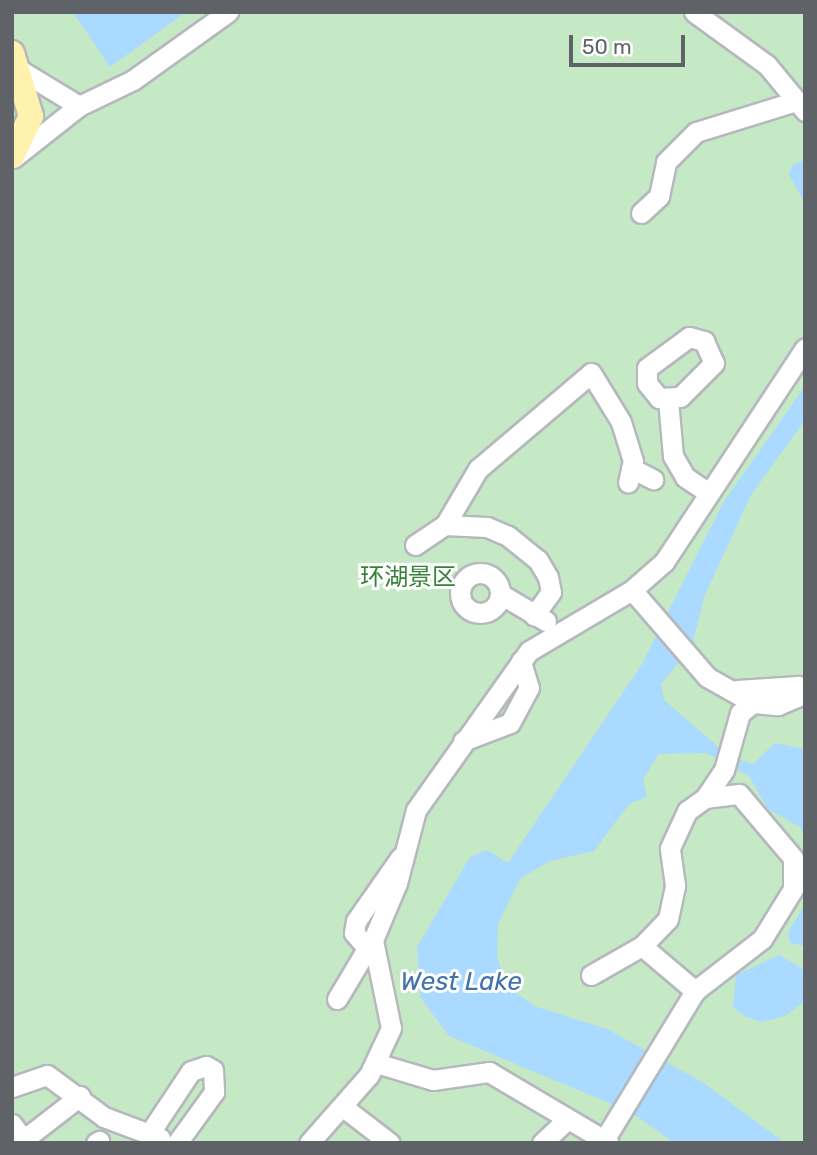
<!DOCTYPE html>
<meta charset="utf-8">
<style>
body{margin:0}
#map{position:relative;width:817px;height:1155px;overflow:hidden;background:#f1efe8;font-family:Rubik,"Noto Sans SC",sans-serif}
div>[style]{position:absolute}
.green>*{inset:0;background:#c5e8c5;transform-origin:0 0}
.water>*{inset:0;background:#aadaff}
.roads{filter:drop-shadow(2px 0 #b5b8bc) drop-shadow(-2px 0 #b5b8bc) drop-shadow(0 2px #b5b8bc) drop-shadow(0 -2px #b5b8bc)}
.minor>*{height:19px;margin:-9.5px;padding:0 9.5px;transform-origin:9.5px;border-radius:9.5px;background:#fff}
.minor>.ring{margin:-9.5px;padding:0;box-sizing:content-box;background:none;border:19px solid #fff;border-radius:50%}
.major>*{height:24px;margin:-12px;padding:0 12px;transform-origin:12px;border-radius:12px;background:#fff2af}
span{translate:-50% -50%;white-space:nowrap;text-align:center;line-height:1.15;-webkit-text-stroke:6px #fff;paint-order:stroke}
.park-label{font-size:24px;color:#348238}
.water-label{font-size:26px;color:#4174aa;font-style:italic}
.frame{position:absolute;inset:0;border:14px solid #5f6368;pointer-events:none}
.scale{position:absolute;left:569px;top:35px;width:116px;height:32px;box-sizing:border-box;border:4px solid #5f6368;border-top:0;padding-left:9px;font-size:21px;line-height:24px;white-space:nowrap;color:#5f6368;-webkit-text-stroke:5px #fff;paint-order:stroke}
</style>
<div id="map">
<div class="green">
<i style="left:12px;top:12px;width:793px;height:1131px"></i>
</div>
<div class="water">
<i style="clip-path:polygon(73px 12px,186px 12px,110px 67px)"></i>
<i style="clip-path:polygon(805px 160px,805px 203px,789px 175px,792px 165px)"></i>
<i style="clip-path:polygon(805px 386px,805px 420px,751px 495px,704px 597px,692px 646px,661px 684px,664px 700px,730px 757px,753px 764px,775px 743px,805px 749px,805px 837px,800px 827px,768px 809px,749px 776px,706px 753px,659px 754px,643px 779px,647px 797px,629px 804px,594px 851px,550px 861px,520px 879px,498px 924px,497px 956px,506px 985px,534px 1006px,609px 1030px,702px 1082px,785px 1143px,674px 1143px,631px 1112px,449px 1036px,420px 997px,417px 947px,470px 857px,487px 850px,508px 863px,642px 664px,723px 503px)"></i>
<i style="clip-path:polygon(805px 904px,805px 946px,790px 943px,788px 932px)"></i>
<i style="clip-path:polygon(779px 955px,805px 970px,805px 1001px,785px 1016px,761px 1022px,746px 1017px,733px 1007px,736px 975px)"></i>
</div>
<div class="roads">
<div class="minor">
<i style="left:694px;top:12px;width:90px;rotate:36deg"></i>
<i style="left:767px;top:65px;width:60px;rotate:50.4deg"></i>
<i style="left:20px;top:70px;width:69px;rotate:31.4deg"></i>
<i style="left:13px;top:158px;width:84px;rotate:-38.2deg"></i>
<i style="left:79px;top:106px;width:60px;rotate:-25.7deg"></i>
<i style="left:133px;top:80px;width:117px;rotate:-35.6deg"></i>
<i style="left:641px;top:213px;width:25px;rotate:-43deg"></i>
<i style="left:659px;top:196px;width:35px;rotate:-78deg"></i>
<i style="left:666px;top:162px;width:42px;rotate:-45deg"></i>
<i style="left:696px;top:132px;width:105px;rotate:-17.2deg"></i>
<i style="left:689px;top:337px;width:16px;rotate:15deg"></i>
<i style="left:704px;top:341px;width:24px;rotate:66deg"></i>
<i style="left:714px;top:363px;width:48px;rotate:135deg"></i>
<i style="left:680px;top:397px;width:21px;rotate:177deg"></i>
<i style="left:659px;top:398px;width:19px;rotate:-129deg"></i>
<i style="left:647px;top:383px;width:15px;rotate:-90deg"></i>
<i style="left:647px;top:368px;width:52px;rotate:-36.4deg"></i>
<i style="left:668px;top:400px;width:56px;rotate:84.9deg"></i>
<i style="left:673px;top:456px;width:24px;rotate:60deg"></i>
<i style="left:685px;top:477px;width:29px;rotate:34deg"></i>
<i style="left:631px;top:468px;width:25px;rotate:27deg"></i>
<i style="left:445px;top:525px;width:65px;rotate:-59.5deg"></i>
<i style="left:478px;top:469px;width:148px;rotate:-40.3deg"></i>
<i style="left:591px;top:373px;width:57px;rotate:58.5deg"></i>
<i style="left:621px;top:422px;width:41px;rotate:72.9deg"></i>
<i style="left:633px;top:461px;width:22px;rotate:103deg"></i>
<i style="left:415px;top:545px;width:36px;rotate:-34deg"></i>
<i style="left:445px;top:525px;width:42px;rotate:2.7deg"></i>
<i style="left:487px;top:527px;width:23px;rotate:23deg"></i>
<i style="left:508px;top:536px;width:38px;rotate:39deg"></i>
<i style="left:538px;top:560px;width:20px;rotate:60deg"></i>
<i style="left:548px;top:577px;width:15px;rotate:79deg"></i>
<i style="left:551px;top:592px;width:29px;rotate:126deg"></i>
<i class="ring" style="left:460px;top:573px;width:21px;height:21px"></i>
<i style="left:632px;top:590px;width:115px;rotate:49.2deg"></i>
<i style="left:707px;top:677px;width:53px;rotate:29.5deg"></i>
<i style="left:753px;top:703px;width:25px;rotate:5deg"></i>
<i style="left:778px;top:705px;width:26px;rotate:-23deg"></i>
<i style="left:802px;top:695px;width:10px;rotate:-114deg"></i>
<i style="left:798px;top:686px;width:61px;rotate:176.2deg"></i>
<i style="left:502px;top:595px;width:51px;rotate:30.6deg"></i>
<i style="left:463px;top:741px;width:50px;rotate:-21deg"></i>
<i style="left:510px;top:723px;width:40px;rotate:-62deg"></i>
<i style="left:529px;top:688px;width:28px;rotate:-107deg"></i>
<i style="left:705px;top:798px;width:34px;rotate:-56deg"></i>
<i style="left:724px;top:770px;width:59px;rotate:-74.3deg"></i>
<i style="left:740px;top:713px;width:16px;rotate:-38deg"></i>
<i style="left:642px;top:946px;width:70px;rotate:40.3deg"></i>
<i style="left:375px;top:957px;width:32px;rotate:-131deg"></i>
<i style="left:354px;top:933px;width:12px;rotate:-81deg"></i>
<i style="left:356px;top:921px;width:77px;rotate:-55.1deg"></i>
<i style="left:591px;top:975px;width:59px;rotate:-29.6deg"></i>
<i style="left:642px;top:946px;width:37px;rotate:-46deg"></i>
<i style="left:668px;top:919px;width:35px;rotate:-78deg"></i>
<i style="left:675px;top:885px;width:37px;rotate:-98deg"></i>
<i style="left:670px;top:848px;width:41px;rotate:-65.3deg"></i>
<i style="left:687px;top:811px;width:22px;rotate:-36deg"></i>
<i style="left:705px;top:798px;width:34px;rotate:-7deg"></i>
<i style="left:739px;top:794px;width:84px;rotate:49.8deg"></i>
<i style="left:793px;top:858px;width:31px;rotate:90deg"></i>
<i style="left:793px;top:889px;width:59px;rotate:121.8deg"></i>
<i style="left:762px;top:939px;width:85px;rotate:142.2deg"></i>
<i style="left:695px;top:991px;width:175px;rotate:121.4deg"></i>
<i style="left:337px;top:999px;width:66px;rotate:-59.2deg"></i>
<i style="left:376px;top:1063px;width:59px;rotate:16.6deg"></i>
<i style="left:433px;top:1080px;width:57px;rotate:-8.1deg"></i>
<i style="left:489px;top:1072px;width:139px;rotate:30.6deg"></i>
<i style="left:12px;top:1087px;width:37px;rotate:-19deg"></i>
<i style="left:47px;top:1075px;width:71px;rotate:36.4deg"></i>
<i style="left:104px;top:1117px;width:60px;rotate:20.6deg"></i>
<i style="left:343px;top:1107px;width:59px;rotate:37.5deg"></i>
<i style="left:12px;top:1124px;width:17px;rotate:54deg"></i>
<i style="left:22px;top:1138px;width:10px;rotate:-24deg"></i>
<i style="left:31px;top:1134px;width:62px;rotate:-37.8deg"></i>
<i style="left:151px;top:1131px;width:72px;rotate:-56.3deg"></i>
<i style="left:191px;top:1071px;width:16px;rotate:-18deg"></i>
<i style="left:206px;top:1066px;width:8px;rotate:30deg"></i>
<i style="left:213px;top:1070px;width:22px;rotate:87deg"></i>
<i style="left:214px;top:1092px;width:63px;rotate:126deg"></i>
<i style="left:96px;top:1143px;width:4px;rotate:-34deg"></i>
<i style="left:309px;top:1143px;width:91px;rotate:-48.6deg"></i>
<i style="left:369px;top:1075px;width:52px;rotate:-64.9deg"></i>
<i style="left:391px;top:1028px;width:90px;rotate:-101.6deg"></i>
<i style="left:373px;top:940px;width:62px;rotate:-67.2deg"></i>
<i style="left:397px;top:883px;width:75px;rotate:-75.4deg"></i>
<i style="left:416px;top:810px;width:195px;rotate:-54.6deg"></i>
<i style="left:529px;top:651px;width:120px;rotate:-30.6deg"></i>
<i style="left:632px;top:590px;width:43px;rotate:-41.2deg"></i>
<i style="left:664px;top:562px;width:256px;rotate:-56.6deg"></i>
<i style="left:542px;top:1143px;width:34px;rotate:-43deg"></i>
</div>
<div class="major">
<i style="left:12px;top:53px;width:66px;rotate:73.2deg"></i>
<i style="left:31px;top:116px;width:44px;rotate:115.4deg"></i>
</div>
</div>
<div class="park-label">
<span style="left:408px;top:578px">环湖景区</span>
</div>
<div class="water-label">
<span style="left:461px;top:982px">West Lake</span>
</div>
<div class="frame"></div>
<div class="scale">50 m</div>
</div>
